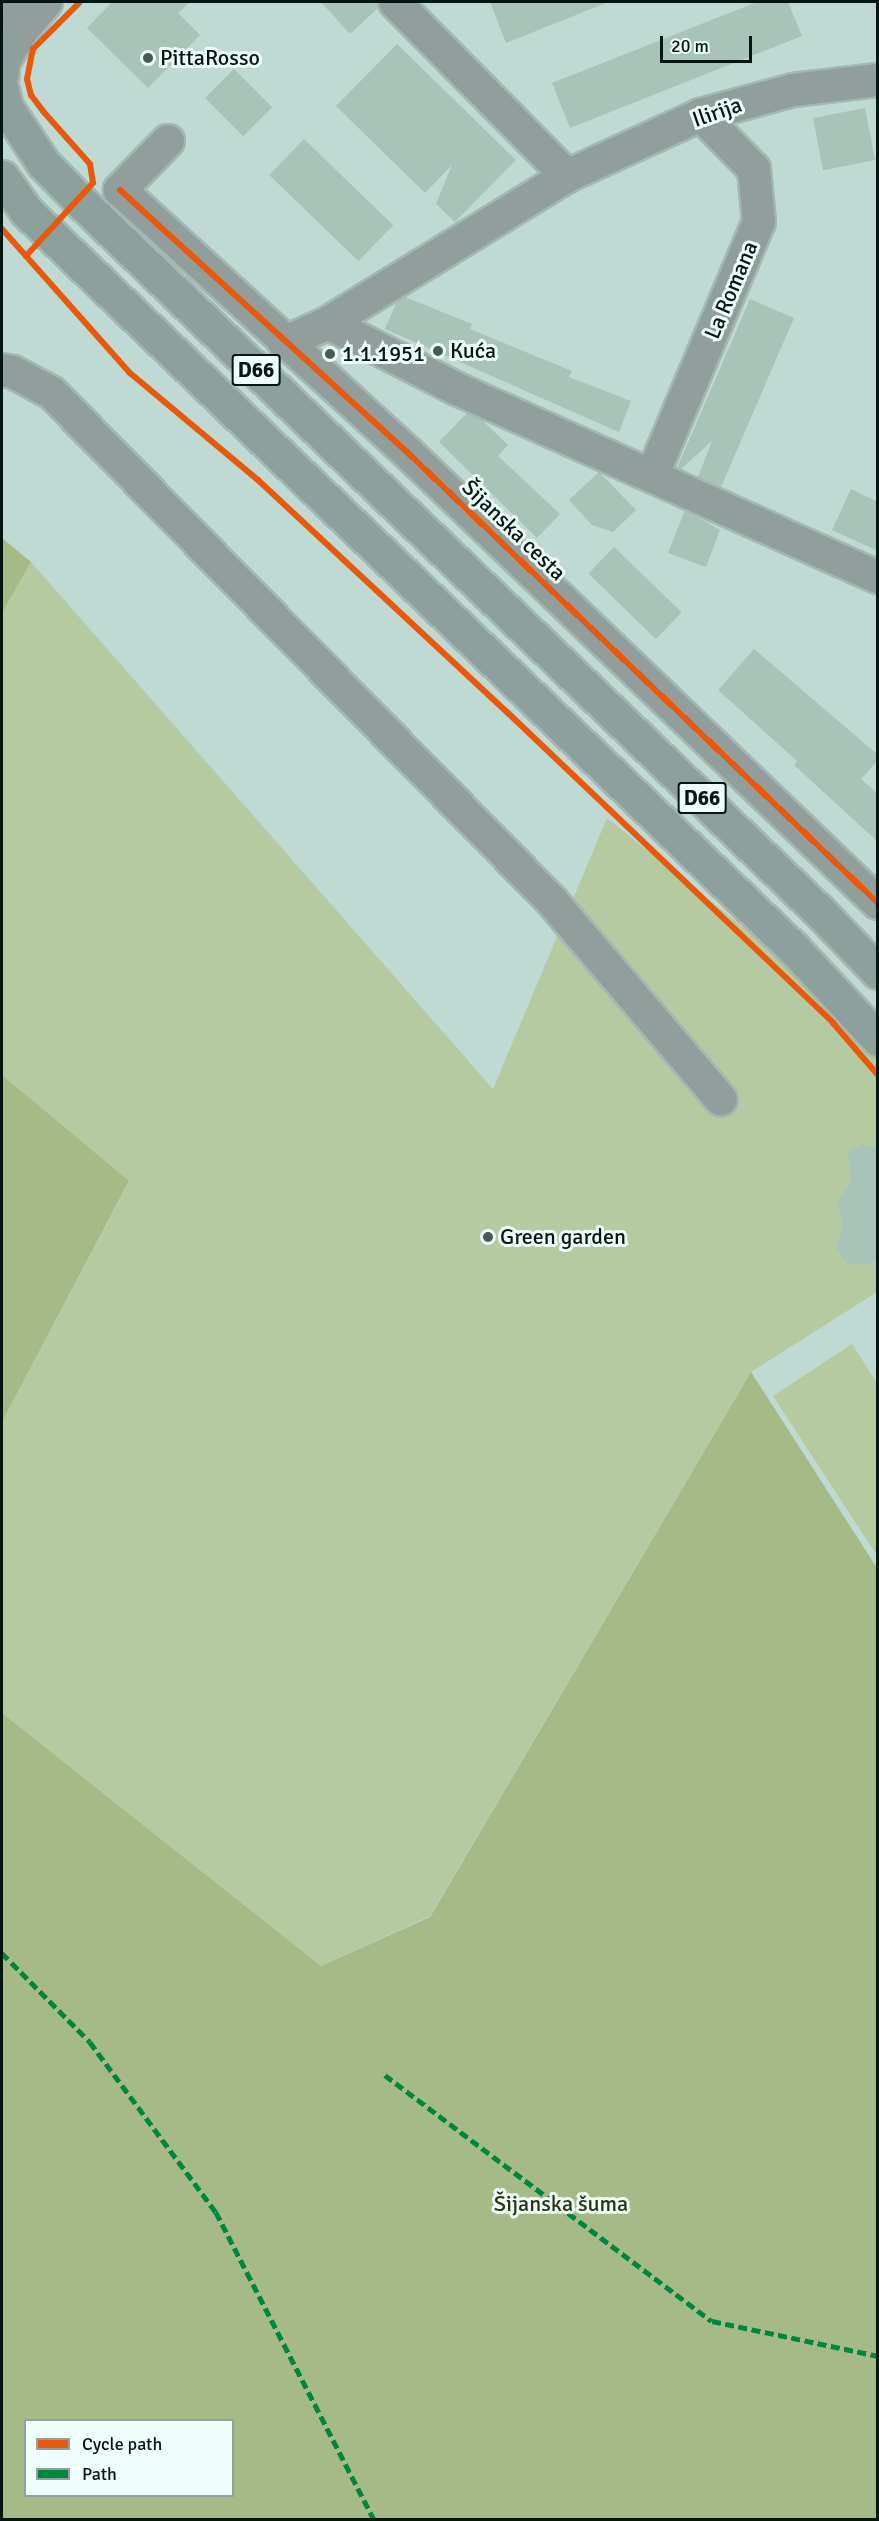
<!DOCTYPE html>
<meta charset="utf-8">
<style>
body{margin:0}
#map{position:relative;width:879px;height:2521px;overflow:hidden;background:#bedad2;font-family:Signika,sans-serif}
div>[style]{position:absolute}
.green>*{inset:0;background:#b6caa2}
.forest>*{inset:0;background:#a6ba88}
.building>*{inset:0;background:#a8c4b8;transform-origin:0 0}
.roads{filter:drop-shadow(2px 0 #a3b8b2) drop-shadow(-2px 0 #a3b8b2) drop-shadow(0 2px #a3b8b2) drop-shadow(0 -2px #a3b8b2)}
.minor>*{height:32px;margin:-16px;padding:0 16px;transform-origin:16px;border-radius:16px;background:#919e9b}
.major>*{height:33px;margin:-16.5px;padding:0 16.5px;transform-origin:16.5px;border-radius:16.5px;background:#8ea09b}
.quiet>*{height:4.5px;margin-top:-2.25px;transform-origin:0;background:repeating-linear-gradient(90deg,#00873e 0 9px,transparent 0 13.5px)}
.cycleway>*{height:6px;margin:-3px;padding:0 3px;transform-origin:3px;border-radius:3px;background:#e8590c}
.dots>*{width:16px;height:16px;translate:-50% -50%;box-sizing:border-box;border:3px solid #effefa;border-radius:50%}
span{translate:-50% -50%;white-space:nowrap;text-align:center;line-height:1.15;-webkit-text-stroke:6px #effefa;paint-order:stroke}
.shield-label span{padding:2px 4px;background:#effefa;border:2px solid;border-radius:4px;-webkit-text-stroke-width:0}
.shield-label{font-size:21px;color:#041612;font-weight:700}
.poi-label{font-size:22px;color:#041612}
.left{translate:0 -50%;text-align:left}
.street-label{font-size:22px;color:#041612}
.park-label{font-size:22px;color:#2d320d}
.frame{position:absolute;inset:0;border:3px solid #041612;pointer-events:none}
.legend{position:absolute;left:24px;top:2419px;width:210px;height:78px;box-sizing:border-box;background:#effefa;border:2px solid #91a19d;margin:0;padding:8px 10px;list-style:none;font-size:18px;color:#041612}
.legend li{display:flex;align-items:center;gap:12px;height:30px}
.legend b{width:30px;border:2px solid #91a19d}
.scale{position:absolute;left:660px;top:36px;width:92px;height:27px;box-sizing:border-box;border:3px solid #041612;border-top:0;padding-left:8px;font-size:18px;line-height:21px;white-space:nowrap;color:#041612;-webkit-text-stroke:4px #effefa;paint-order:stroke}
</style>
<div id="map">
<div class="green">
<i style="clip-path:polygon(31px 562px,493px 1089px,607px 818px,798px 971px,877px 1052px,877px 1292px,751px 1372px,430px 1916px,321px 1966px,2px 1713px,2px 1422px,129px 1182px,2px 1075px,2px 613px)"></i>
<i style="clip-path:polygon(852px 1344px,877px 1383px,876px 1554px,773px 1396px)"></i>
</div>
<div class="forest">
<i style="clip-path:polygon(2px 538px,31px 562px,2px 613px)"></i>
<i style="clip-path:polygon(2px 1075px,129px 1181px,2px 1422px)"></i>
<i style="clip-path:polygon(evenodd,751px 1372px,877px 1568px,877px 2519px,2px 2519px,2px 1713px,321px 1966px,430px 1917px,751px 1372px,26px 2420px,232px 2420px,232px 2496px,26px 2496px,26px 2420px)"></i>
</div>
<div class="building">
<i style="clip-path:polygon(112px 2px,190px 2px,178px 13px,200px 35px,148px 88px,87px 28px)"></i>
<i style="clip-path:polygon(321px 2px,378px 2px,378px 8px,350px 34px)"></i>
<i style="clip-path:polygon(490px 2px,606px 2px,606px 3px,506px 43px)"></i>
<i style="clip-path:polygon(757px 2px,788px 2px,802px 36px,570px 128px,552px 83px)"></i>
<i style="clip-path:polygon(397px 44px,516px 160px,455px 222px,436px 204px,452px 165px,425px 193px,336px 106px)"></i>
<i style="left:234px;top:69px;width:54px;height:41px;rotate:45deg"></i>
<i style="left:865px;top:108px;width:53px;height:53px;rotate:79deg"></i>
<i style="left:304px;top:139px;width:124px;height:50px;rotate:44deg"></i>
<i style="clip-path:polygon(405px 297px,472px 324px,470px 329px,572px 371px,569px 377px,631px 401px,619px 432px,385px 329px,396px 303px)"></i>
<i style="clip-path:polygon(750px 299px,794px 318px,721px 487px,698px 477px,712px 441px,681px 469px,677px 468px)"></i>
<i style="clip-path:polygon(467px 413px,482px 420px,508px 445px,498px 456px,560px 514px,537px 538px,439px 442px)"></i>
<i style="clip-path:polygon(599px 472px,636px 510px,613px 532px,592px 525px,569px 500px)"></i>
<i style="clip-path:polygon(851px 489px,878px 502px,878px 551px,832px 530px)"></i>
<i style="clip-path:polygon(685px 510px,720px 530px,706px 567px,668px 553px)"></i>
<i style="left:614px;top:547px;width:94px;height:37px;rotate:44deg"></i>
<i style="clip-path:polygon(754px 649px,878px 755px,878px 760px,861px 779px,878px 794px,878px 842px,794px 765px,797px 761px,718px 690px)"></i>
<i style="clip-path:polygon(863px 1144px,878px 1149px,878px 1258px,870px 1265px,847px 1264px,836px 1248px,844px 1224px,837px 1203px,851px 1182px,848px 1152px)"></i>
</div>
<div class="roads">
<div class="minor">
<i style="left:395px;top:2px;width:245px;rotate:45.3deg"></i>
<i style="left:2px;top:6px;width:16px;rotate:-15deg"></i>
<i style="left:3px;top:63px;width:36px;rotate:-60deg"></i>
<i style="left:21px;top:32px;width:39px;rotate:-50deg"></i>
<i style="left:168px;top:141px;width:69px;rotate:134.4deg"></i>
<i style="left:120px;top:190px;width:389px;rotate:42.4deg"></i>
<i style="left:407px;top:452px;width:652px;rotate:43.76deg"></i>
<i style="left:328px;top:323px;width:145px;rotate:27.1deg"></i>
<i style="left:457px;top:389px;width:461px;rotate:24.1deg"></i>
<i style="left:284px;top:343px;width:48px;rotate:-24.4deg"></i>
<i style="left:328px;top:323px;width:281px;rotate:-31.6deg"></i>
<i style="left:567px;top:176px;width:147px;rotate:-24.5deg"></i>
<i style="left:701px;top:115px;width:95px;rotate:-15.2deg"></i>
<i style="left:793px;top:90px;width:86px;rotate:-6.7deg"></i>
<i style="left:2px;top:370px;width:11px;rotate:10deg"></i>
<i style="left:13px;top:372px;width:44px;rotate:28.3deg"></i>
<i style="left:52px;top:393px;width:711px;rotate:45.46deg"></i>
<i style="left:551px;top:900px;width:262px;rotate:49.6deg"></i>
<i style="left:652px;top:476px;width:276px;rotate:-67.2deg"></i>
<i style="left:759px;top:222px;width:53px;rotate:-95.4deg"></i>
<i style="left:754px;top:169px;width:76px;rotate:-134.5deg"></i>
</div>
<div class="major">
<i style="left:2px;top:37px;width:36px;rotate:90deg"></i>
<i style="left:2px;top:90px;width:17px;rotate:77deg"></i>
<i style="left:6px;top:107px;width:67px;rotate:56.5deg"></i>
<i style="left:43px;top:163px;width:50px;rotate:45.8deg"></i>
<i style="left:78px;top:199px;width:1030px;rotate:43.86deg"></i>
<i style="left:821px;top:913px;width:82px;rotate:46deg"></i>
<i style="left:2px;top:177px;width:42px;rotate:54.8deg"></i>
<i style="left:26px;top:211px;width:1067px;rotate:43.86deg"></i>
<i style="left:795px;top:950px;width:122px;rotate:47deg"></i>
</div>
</div>
<div class="quiet">
<i style="left:2px;top:1953px;width:125px;rotate:45.3deg"></i>
<i style="left:90px;top:2042px;width:212px;rotate:53.5deg"></i>
<i style="left:216px;top:2212px;width:346px;rotate:62.8deg"></i>
<i style="left:385px;top:2075px;width:409px;rotate:37deg"></i>
<i style="left:712px;top:2321px;width:170px;rotate:11.9deg"></i>
</div>
<div class="cycleway">
<i style="left:120px;top:190px;width:389px;rotate:42.4deg"></i>
<i style="left:407px;top:452px;width:652px;rotate:43.76deg"></i>
<i style="left:2px;top:229px;width:193px;rotate:48.4deg"></i>
<i style="left:130px;top:373px;width:167px;rotate:39.9deg"></i>
<i style="left:258px;top:480px;width:342px;rotate:43deg"></i>
<i style="left:508px;top:713px;width:449px;rotate:43.6deg"></i>
<i style="left:833px;top:1023px;width:69px;rotate:49.1deg"></i>
<i style="left:26px;top:256px;width:99px;rotate:-47.5deg"></i>
<i style="left:93px;top:183px;width:19px;rotate:-99deg"></i>
<i style="left:90px;top:164px;width:71px;rotate:-131.6deg"></i>
<i style="left:43px;top:111px;width:20px;rotate:-127deg"></i>
<i style="left:31px;top:95px;width:16px;rotate:-104deg"></i>
<i style="left:27px;top:79px;width:31px;rotate:-79deg"></i>
<i style="left:33px;top:49px;width:66px;rotate:-45deg"></i>
</div>
<div class="dots">
<i style="left:148px;top:58px;background:#455b55"></i>
<i style="left:438px;top:351px;background:#455b55"></i>
<i style="left:330px;top:354px;background:#455b55"></i>
<i style="left:488px;top:1237px;background:#455b55"></i>
</div>
<div class="shield-label">
<span style="left:256px;top:370px">D66</span>
<span style="left:702px;top:798px">D66</span>
</div>
<div class="poi-label">
<span class="left" style="left:160px;top:58px">PittaRosso</span>
<span class="left" style="left:450px;top:351px">Kuća</span>
<span class="left" style="left:342px;top:354px">1.1.1951</span>
<span class="left" style="left:500px;top:1237px">Green garden</span>
</div>
<div class="street-label">
<span style="left:717px;top:112px;rotate:-19deg">Ilirija</span>
<span style="left:731px;top:290px;rotate:-67deg">La Romana</span>
<span style="left:514px;top:530px;rotate:44deg">Šijanska cesta</span>
</div>
<div class="park-label">
<span style="left:561px;top:2204px">Šijanska šuma</span>
</div>
<div class="frame"></div>
<ul class="legend">
<li><b style="height:8px;background:#e8590c"></b>Cycle path</li>
<li><b style="height:8px;background:#00873e"></b>Path</li>
</ul>
<div class="scale">20 m</div>
</div>
